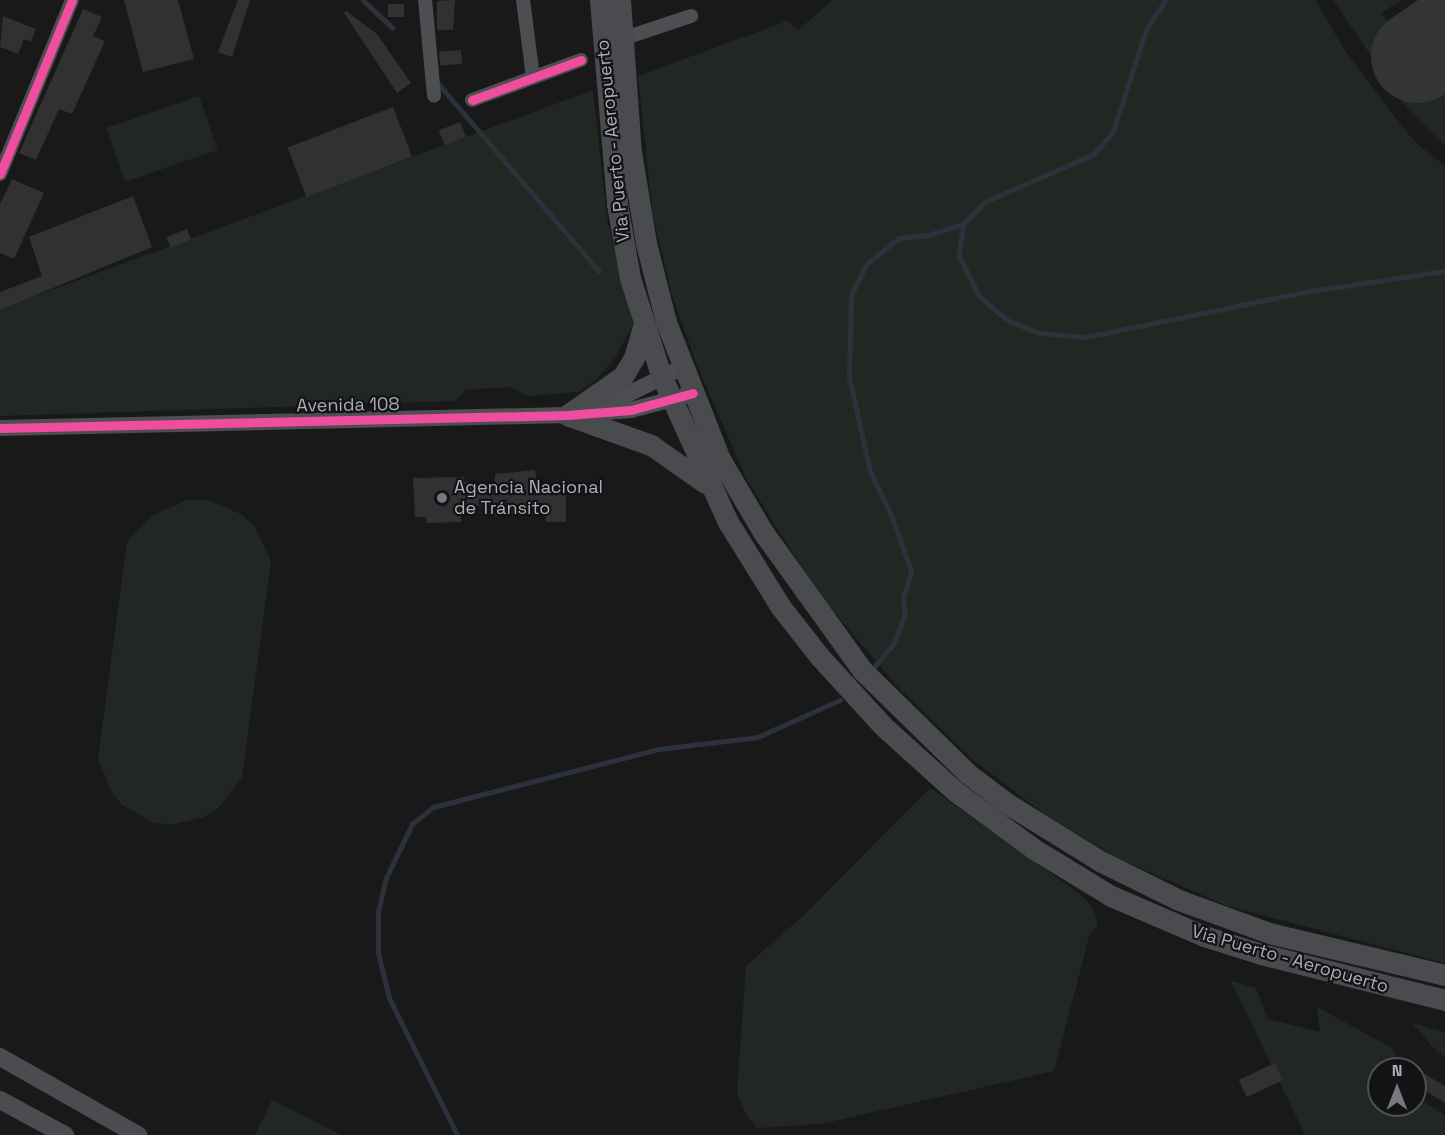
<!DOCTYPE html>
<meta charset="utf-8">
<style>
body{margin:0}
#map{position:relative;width:1445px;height:1135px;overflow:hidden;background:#191919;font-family:"Space Grotesk",sans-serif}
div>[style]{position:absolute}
.green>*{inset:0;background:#212823;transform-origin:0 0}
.stream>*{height:4.5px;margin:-2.25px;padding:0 2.25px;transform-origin:2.25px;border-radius:2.25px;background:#2c323b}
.runway>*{height:93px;margin:-46.5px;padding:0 46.5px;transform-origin:46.5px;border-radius:46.5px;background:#343436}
.building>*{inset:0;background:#313131;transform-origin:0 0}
.minor>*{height:14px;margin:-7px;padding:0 7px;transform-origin:7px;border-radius:7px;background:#4d4e52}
.tertiary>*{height:16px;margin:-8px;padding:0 8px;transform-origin:8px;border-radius:8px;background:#4d4e52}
.secondary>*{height:18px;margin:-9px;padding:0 9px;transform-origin:9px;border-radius:9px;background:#4c4c50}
.primary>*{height:21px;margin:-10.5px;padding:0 10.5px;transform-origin:10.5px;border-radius:10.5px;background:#4a4b4e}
.cycleway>*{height:9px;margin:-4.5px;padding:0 4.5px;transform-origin:4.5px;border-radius:4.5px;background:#ef4d9e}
.dots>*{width:16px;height:16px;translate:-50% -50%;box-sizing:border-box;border:3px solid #131315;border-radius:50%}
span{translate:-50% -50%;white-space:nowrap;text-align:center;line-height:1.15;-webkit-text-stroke:4.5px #131315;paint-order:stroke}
.street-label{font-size:18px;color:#aaadba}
.poi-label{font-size:18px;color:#aaadba}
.left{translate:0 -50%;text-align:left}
.north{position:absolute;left:1367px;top:1057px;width:60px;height:60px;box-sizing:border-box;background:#131315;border:2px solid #4f5157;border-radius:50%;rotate:0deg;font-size:16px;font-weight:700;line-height:24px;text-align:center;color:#aaadba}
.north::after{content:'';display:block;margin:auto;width:21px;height:27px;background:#777982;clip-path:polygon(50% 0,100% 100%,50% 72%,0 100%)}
</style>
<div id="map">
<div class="green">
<i style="clip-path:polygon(833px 0,1315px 0,1346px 52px,1392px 113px,1415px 142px,1445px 166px,1445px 963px,1227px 906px,1117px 858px,1047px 816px,973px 760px,896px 685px,818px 593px,748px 482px,698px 368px,672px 295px,653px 216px,638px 76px,787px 21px,798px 30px)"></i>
<i style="clip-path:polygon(1333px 0,1401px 0,1381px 13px,1437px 92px,1445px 87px,1445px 146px,1406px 107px)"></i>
<i style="clip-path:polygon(593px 90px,607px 219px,633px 324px,616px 357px,595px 380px,578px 392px,527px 396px,511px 387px,465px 390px,455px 401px,0 416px,0 309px)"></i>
<i style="left:199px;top:96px;width:57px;height:98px;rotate:71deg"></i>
<i style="clip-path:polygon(188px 500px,207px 500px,241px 514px,255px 527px,271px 561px,242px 777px,219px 807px,204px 817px,170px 825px,152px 822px,122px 805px,111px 791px,98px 758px,127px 542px,153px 515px)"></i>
<i style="clip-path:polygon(930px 788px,1080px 894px,1093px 908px,1098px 925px,1089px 937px,1054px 1071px,821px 1124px,757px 1128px,746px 1115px,737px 1092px,746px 966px,804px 915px)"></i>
<i style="clip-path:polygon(1231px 981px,1256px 988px,1268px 1019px,1320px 1032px,1317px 1007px,1392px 1048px,1401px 1069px,1379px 1069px,1379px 1105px,1415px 1105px,1415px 1096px,1445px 1115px,1445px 1135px,1305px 1135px)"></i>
<i style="clip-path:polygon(1412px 1023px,1445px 1032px,1445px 1058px,1431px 1045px)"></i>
<i style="clip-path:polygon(272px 1100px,341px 1135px,255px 1135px)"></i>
</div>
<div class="stream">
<i style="left:363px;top:0;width:40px;rotate:43deg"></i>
<i style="left:1166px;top:0;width:37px;rotate:123deg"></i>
<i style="left:1146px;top:31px;width:107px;rotate:107.9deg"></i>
<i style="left:1113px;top:133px;width:30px;rotate:132deg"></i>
<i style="left:1093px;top:155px;width:117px;rotate:156.3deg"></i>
<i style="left:986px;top:202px;width:31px;rotate:135deg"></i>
<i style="left:964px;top:224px;width:31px;rotate:99deg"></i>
<i style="left:959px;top:255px;width:47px;rotate:63.4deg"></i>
<i style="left:980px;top:297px;width:35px;rotate:40deg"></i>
<i style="left:1007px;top:320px;width:35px;rotate:22deg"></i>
<i style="left:1040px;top:333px;width:46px;rotate:5deg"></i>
<i style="left:1086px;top:337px;width:230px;rotate:-11.6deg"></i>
<i style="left:1311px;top:291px;width:135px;rotate:-8.5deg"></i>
<i style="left:437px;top:82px;width:249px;rotate:49.4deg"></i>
<i style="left:875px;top:666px;width:30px;rotate:-50deg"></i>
<i style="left:894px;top:643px;width:30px;rotate:-69deg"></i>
<i style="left:905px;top:615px;width:17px;rotate:-97deg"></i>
<i style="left:903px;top:598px;width:28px;rotate:-73deg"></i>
<i style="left:911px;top:571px;width:59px;rotate:-109.7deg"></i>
<i style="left:891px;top:515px;width:48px;rotate:-116deg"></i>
<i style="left:870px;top:472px;width:97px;rotate:-102.5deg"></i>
<i style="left:849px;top:377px;width:82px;rotate:-88.6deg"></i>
<i style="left:851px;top:295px;width:35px;rotate:-63deg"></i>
<i style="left:867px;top:264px;width:41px;rotate:-39.1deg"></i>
<i style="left:899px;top:238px;width:29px;rotate:-6deg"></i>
<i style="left:928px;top:235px;width:38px;rotate:-17deg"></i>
<i style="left:457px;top:1135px;width:153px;rotate:-116.4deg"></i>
<i style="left:389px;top:998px;width:46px;rotate:-103.7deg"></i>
<i style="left:378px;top:953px;width:41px;rotate:-90deg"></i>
<i style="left:378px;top:912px;width:35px;rotate:-77deg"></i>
<i style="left:386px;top:878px;width:60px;rotate:-64.3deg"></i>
<i style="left:412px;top:824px;width:27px;rotate:-39deg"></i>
<i style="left:433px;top:807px;width:233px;rotate:-14.4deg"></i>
<i style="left:659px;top:749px;width:100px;rotate:-6.9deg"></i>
<i style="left:758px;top:737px;width:90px;rotate:-24.3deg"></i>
</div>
<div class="runway">
<i style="left:1417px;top:56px;width:34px;rotate:-34deg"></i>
</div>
<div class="building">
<i style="clip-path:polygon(124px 0,178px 0,194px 59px,143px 72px)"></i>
<i style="clip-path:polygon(238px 0,250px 0,232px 57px,218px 52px)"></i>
<i style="clip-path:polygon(455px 0,453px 30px,437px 30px,437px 1px)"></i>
<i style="left:388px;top:4px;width:16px;height:13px"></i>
<i style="clip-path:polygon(83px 9px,102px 17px,93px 36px,105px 41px,72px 114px,59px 109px,36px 160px,19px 153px)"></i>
<i style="clip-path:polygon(346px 11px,377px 34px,411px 83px,397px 93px,344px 13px)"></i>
<i style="clip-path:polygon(3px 16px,36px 29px,31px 42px,24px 39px,18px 54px,0 47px)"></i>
<i style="left:461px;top:50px;width:14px;height:22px;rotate:86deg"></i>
<i style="left:393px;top:107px;width:53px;height:113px;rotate:69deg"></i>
<i style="left:460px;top:122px;width:16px;height:23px;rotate:68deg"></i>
<i style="clip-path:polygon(12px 179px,44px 193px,14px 259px,0 253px,0 204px)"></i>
<i style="clip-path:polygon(133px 196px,152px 247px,0 310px,0 292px,42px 276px,29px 237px)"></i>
<i style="left:187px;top:229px;width:11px;height:22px;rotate:68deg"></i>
<i style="clip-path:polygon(535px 470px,538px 494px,566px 494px,566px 522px,546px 522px,546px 515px,492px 516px,492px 505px,461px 506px,461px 522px,426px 523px,426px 517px,415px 517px,413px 478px,464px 477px,464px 482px,473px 482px,473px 490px,495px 489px,495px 474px)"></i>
<i style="left:1275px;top:1063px;width:19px;height:40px;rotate:65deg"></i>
<i style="clip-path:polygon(1419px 1071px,1445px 1086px,1445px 1103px,1415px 1084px)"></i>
</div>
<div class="minor">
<i style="left:425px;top:0;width:96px;rotate:84.6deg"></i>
<i style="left:523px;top:0;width:78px;rotate:82.6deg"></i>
<i style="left:622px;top:39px;width:73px;rotate:-18.4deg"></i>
<i style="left:472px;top:100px;width:116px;rotate:-20.2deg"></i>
<i style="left:0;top:174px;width:188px;rotate:-67.5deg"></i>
</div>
<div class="tertiary">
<i style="left:598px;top:409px;width:95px;rotate:-26.3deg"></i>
<i style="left:0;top:428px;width:567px;rotate:-1.31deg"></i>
<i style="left:567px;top:415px;width:64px;rotate:-4.5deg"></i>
<i style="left:631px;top:410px;width:55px;rotate:-14.8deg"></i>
</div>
<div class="secondary">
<i style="left:0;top:1057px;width:159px;rotate:29.5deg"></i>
<i style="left:0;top:1100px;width:74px;rotate:28.3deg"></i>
</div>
<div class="primary">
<i style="left:600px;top:0;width:205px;rotate:85.2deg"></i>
<i style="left:617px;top:204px;width:75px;rotate:80deg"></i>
<i style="left:630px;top:278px;width:102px;rotate:72.3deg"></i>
<i style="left:661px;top:375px;width:162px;rotate:65.5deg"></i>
<i style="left:728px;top:522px;width:99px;rotate:58.2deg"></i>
<i style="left:780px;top:606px;width:65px;rotate:51.9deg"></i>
<i style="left:820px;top:657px;width:93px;rotate:47.6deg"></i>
<i style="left:883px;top:726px;width:97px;rotate:42.1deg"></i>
<i style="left:955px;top:791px;width:98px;rotate:36.3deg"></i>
<i style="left:1034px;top:849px;width:90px;rotate:31.4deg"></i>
<i style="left:1111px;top:896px;width:101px;rotate:23.3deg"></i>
<i style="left:1204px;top:936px;width:60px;rotate:17.5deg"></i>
<i style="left:1261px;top:954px;width:190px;rotate:14deg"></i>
<i style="left:620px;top:0;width:152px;rotate:85.9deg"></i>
<i style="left:631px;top:152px;width:92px;rotate:80.6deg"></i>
<i style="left:646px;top:243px;width:81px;rotate:75.8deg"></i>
<i style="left:666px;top:322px;width:147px;rotate:68.5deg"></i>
<i style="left:720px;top:459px;width:85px;rotate:59.5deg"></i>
<i style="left:763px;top:532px;width:170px;rotate:54.3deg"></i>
<i style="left:862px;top:670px;width:147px;rotate:44.4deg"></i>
<i style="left:967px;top:773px;width:51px;rotate:37.1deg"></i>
<i style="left:1008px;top:804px;width:108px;rotate:31.8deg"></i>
<i style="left:1100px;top:861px;width:88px;rotate:26.3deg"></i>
<i style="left:1179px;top:900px;width:96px;rotate:20.1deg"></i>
<i style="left:1269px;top:933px;width:181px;rotate:13.4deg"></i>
<i style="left:567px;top:415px;width:89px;rotate:19.7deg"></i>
<i style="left:651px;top:445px;width:66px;rotate:35.1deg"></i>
<i style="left:567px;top:415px;width:68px;rotate:-34.9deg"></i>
<i style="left:623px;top:376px;width:21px;rotate:-59deg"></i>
<i style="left:634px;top:358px;width:35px;rotate:-74deg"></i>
</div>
<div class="cycleway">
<i style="left:472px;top:100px;width:116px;rotate:-20.2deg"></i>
<i style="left:0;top:174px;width:188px;rotate:-67.5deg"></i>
<i style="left:0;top:428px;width:567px;rotate:-1.31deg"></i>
<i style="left:567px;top:415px;width:64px;rotate:-4.5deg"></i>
<i style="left:631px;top:410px;width:64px;rotate:-15.3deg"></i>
</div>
<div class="dots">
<i style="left:442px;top:498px;background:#777982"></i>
</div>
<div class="street-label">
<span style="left:613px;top:141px;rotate:-96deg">Via Puerto - Aeropuerto</span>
<span style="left:348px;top:405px;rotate:-1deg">Avenida 108</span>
<span style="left:1290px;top:959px;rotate:16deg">Via Puerto - Aeropuerto</span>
</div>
<div class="poi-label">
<span class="left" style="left:454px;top:498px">Agencia Nacional<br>de Tránsito</span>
</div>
<div class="north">N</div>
</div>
